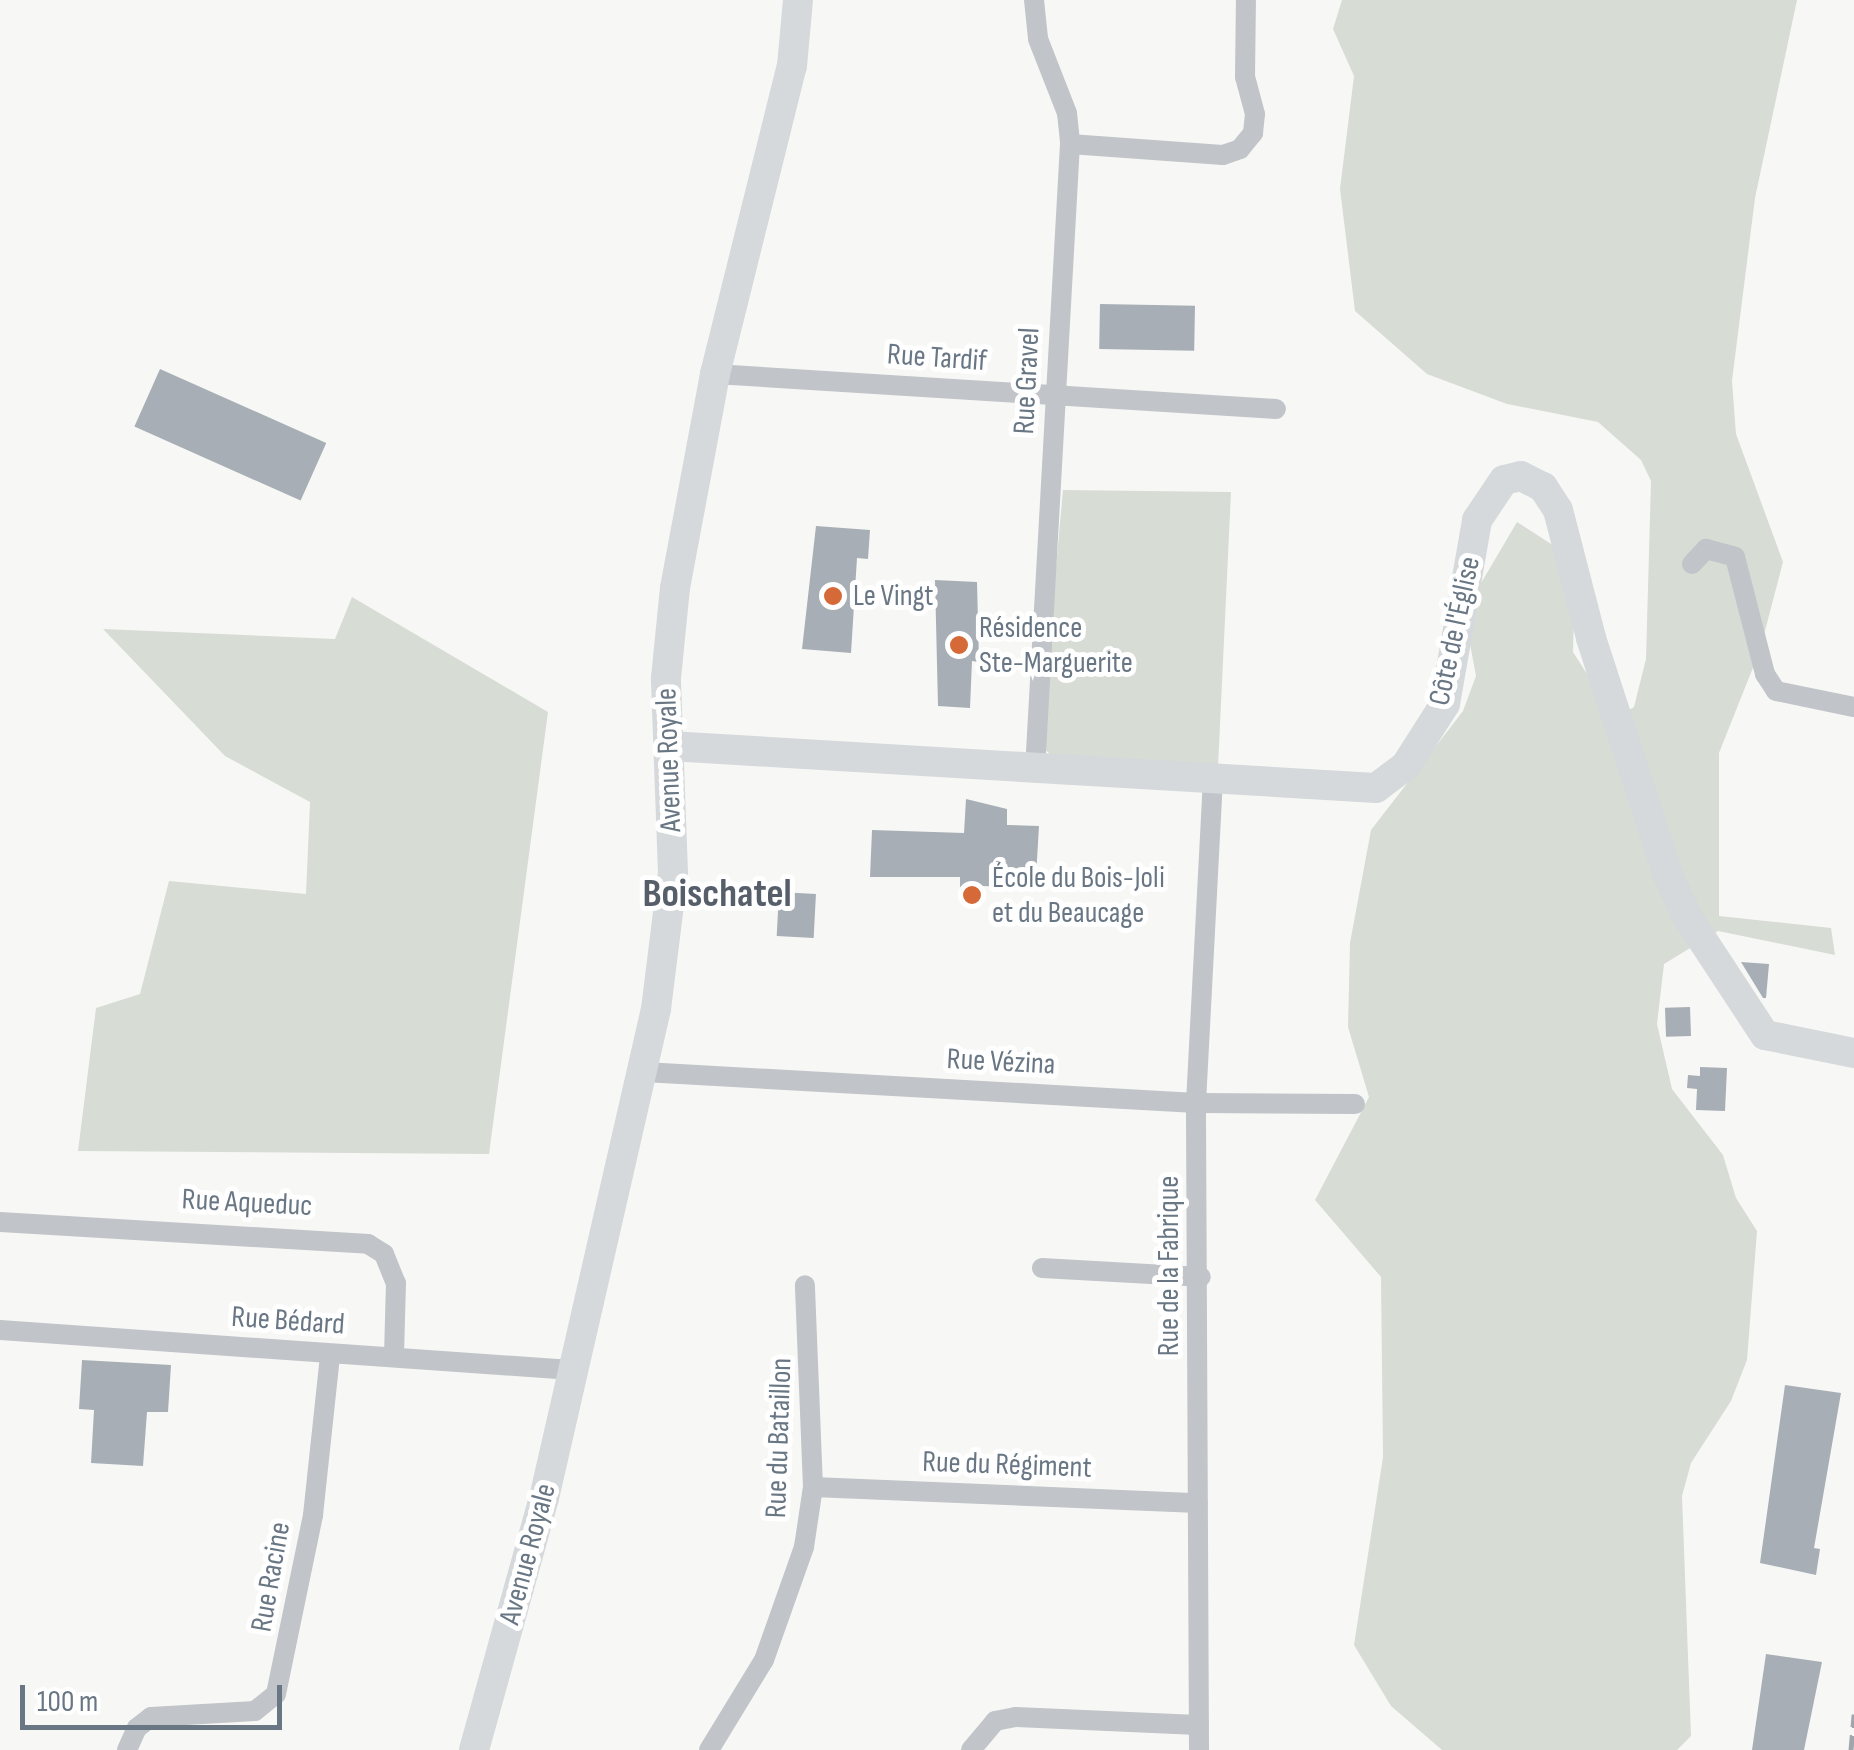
<!DOCTYPE html>
<meta charset="utf-8">
<style>
body{margin:0}
#map{position:relative;width:1854px;height:1750px;overflow:hidden;background:#f7f8f5;font-family:"Sofia Sans Condensed",sans-serif}
div>[style]{position:absolute}
.green>*{inset:0;background:#d7dcd5}
.building>*{inset:0;background:#a8aeb5;transform-origin:0 0}
.street>*{height:20px;margin:-10px;padding:0 10px;transform-origin:10px;border-radius:10px;background:#c1c4c8}
.secondary>*{height:30px;margin:-15px;padding:0 15px;transform-origin:15px;border-radius:15px;background:#d5d9dc}
.rail>*{height:5px;margin-top:-2.5px;transform-origin:0;background:repeating-linear-gradient(90deg,#a1a6ac 0 15px,transparent 0 23px)}
.dots>*{width:28px;height:28px;translate:-50% -50%;box-sizing:border-box;border:5px solid #fff;border-radius:50%}
span{translate:-50% -50%;white-space:nowrap;text-align:center;line-height:1.15;-webkit-text-stroke:10px #fff;paint-order:stroke}
.street-label{font-size:30px;color:#697684}
.poi-label{font-size:30px;color:#697684}
.left{translate:0 -50%;text-align:left}
.district-label{font-size:40px;color:#565f69;font-weight:700}
.scale{position:absolute;left:20px;top:1685px;width:262px;height:45px;box-sizing:border-box;border:5px solid #697684;border-top:0;padding-left:12px;font-size:30px;line-height:35px;white-space:nowrap;color:#697684;-webkit-text-stroke:8px #fff;paint-order:stroke}
</style>
<div id="map">
<div class="green">
<i style="clip-path:polygon(1342px 0,1797px 0,1755px 198px,1732px 381px,1736px 434px,1783px 562px,1760px 650px,1719px 753px,1719px 916px,1831px 928px,1835px 955px,1718px 931px,1664px 964px,1657px 1024px,1672px 1089px,1723px 1155px,1736px 1198px,1757px 1231px,1747px 1360px,1731px 1401px,1691px 1463px,1682px 1496px,1691px 1736px,1677px 1750px,1442px 1750px,1391px 1706px,1354px 1645px,1383px 1457px,1381px 1277px,1315px 1200px,1369px 1097px,1348px 1027px,1350px 943px,1371px 830px,1463px 711px,1476px 676px,1464px 612px,1517px 522px,1559px 549px,1575px 573px,1573px 652px,1596px 688px,1627px 711px,1634px 707px,1646px 659px,1651px 481px,1641px 460px,1598px 422px,1507px 404px,1427px 374px,1355px 311px,1340px 189px,1354px 76px,1333px 29px)"></i>
<i style="clip-path:polygon(1063px 490px,1231px 492px,1218px 767px,1051px 755px,1040px 745px)"></i>
<i style="clip-path:polygon(352px 597px,548px 712px,489px 1154px,78px 1151px,96px 1008px,140px 994px,169px 881px,306px 894px,310px 802px,225px 756px,103px 629px,335px 639px)"></i>
</div>
<div class="building">
<i style="left:1100px;top:304px;width:95px;height:45px;rotate:1deg"></i>
<i style="left:160px;top:369px;width:182px;height:63px;rotate:24deg"></i>
<i style="clip-path:polygon(816px 526px,870px 530px,868px 559px,857px 558px,851px 653px,802px 649px)"></i>
<i style="clip-path:polygon(935px 580px,977px 582px,979px 662px,972px 661px,970px 708px,938px 706px)"></i>
<i style="clip-path:polygon(966px 799px,1007px 809px,1007px 825px,1039px 826px,1036px 877px,1002px 875px,1002px 887px,983px 886px,982px 896px,960px 895px,960px 877px,870px 877px,872px 830px,964px 833px)"></i>
<i style="left:779px;top:892px;width:37px;height:44px;rotate:3deg"></i>
<i style="clip-path:polygon(1741px 962px,1769px 964px,1766px 998px,1763px 998px)"></i>
<i style="left:1690px;top:1007px;width:29px;height:25px;rotate:88deg"></i>
<i style="clip-path:polygon(1700px 1067px,1727px 1068px,1725px 1111px,1696px 1110px,1697px 1089px,1687px 1088px,1688px 1075px,1700px 1076px)"></i>
<i style="clip-path:polygon(82px 1360px,171px 1365px,168px 1412px,147px 1412px,143px 1466px,91px 1463px,94px 1410px,79px 1409px)"></i>
<i style="clip-path:polygon(1785px 1385px,1841px 1393px,1814px 1548px,1820px 1549px,1816px 1575px,1760px 1563px)"></i>
<i style="clip-path:polygon(1766px 1654px,1822px 1662px,1804px 1750px,1752px 1750px)"></i>
</div>
<div class="street">
<i style="left:1034px;top:0;width:39px;rotate:84deg"></i>
<i style="left:1038px;top:39px;width:79px;rotate:68.6deg"></i>
<i style="left:1067px;top:113px;width:31px;rotate:84deg"></i>
<i style="left:1070px;top:144px;width:628px;rotate:93.2deg"></i>
<i style="left:1070px;top:144px;width:153px;rotate:4.1deg"></i>
<i style="left:1223px;top:155px;width:18px;rotate:-19deg"></i>
<i style="left:1240px;top:149px;width:21px;rotate:-51deg"></i>
<i style="left:1253px;top:133px;width:19px;rotate:-84deg"></i>
<i style="left:1255px;top:114px;width:38px;rotate:-105deg"></i>
<i style="left:1245px;top:77px;width:77px;rotate:-89.3deg"></i>
<i style="left:715px;top:374px;width:562px;rotate:3.57deg"></i>
<i style="left:1692px;top:564px;width:21px;rotate:-47deg"></i>
<i style="left:1706px;top:549px;width:30px;rotate:15deg"></i>
<i style="left:1735px;top:557px;width:121px;rotate:75.6deg"></i>
<i style="left:1765px;top:674px;width:20px;rotate:57deg"></i>
<i style="left:1776px;top:691px;width:80px;rotate:11.6deg"></i>
<i style="left:644px;top:1072px;width:553px;rotate:3.21deg"></i>
<i style="left:1196px;top:1103px;width:159px;rotate:0.4deg"></i>
<i style="left:0;top:1222px;width:369px;rotate:3.4deg"></i>
<i style="left:368px;top:1244px;width:19px;rotate:32deg"></i>
<i style="left:384px;top:1254px;width:31px;rotate:68deg"></i>
<i style="left:396px;top:1283px;width:72px;rotate:91.6deg"></i>
<i style="left:1042px;top:1268px;width:159px;rotate:3.2deg"></i>
<i style="left:0;top:1330px;width:573px;rotate:4deg"></i>
<i style="left:813px;top:1487px;width:385px;rotate:2.4deg"></i>
<i style="left:127px;top:1750px;width:24px;rotate:-66deg"></i>
<i style="left:137px;top:1728px;width:18px;rotate:-38deg"></i>
<i style="left:151px;top:1717px;width:104px;rotate:-3.3deg"></i>
<i style="left:255px;top:1711px;width:27px;rotate:-39deg"></i>
<i style="left:276px;top:1694px;width:183px;rotate:-78.3deg"></i>
<i style="left:313px;top:1515px;width:161px;rotate:-83.9deg"></i>
<i style="left:709px;top:1750px;width:105px;rotate:-58.6deg"></i>
<i style="left:764px;top:1660px;width:120px;rotate:-70.5deg"></i>
<i style="left:804px;top:1547px;width:61px;rotate:-81.5deg"></i>
<i style="left:813px;top:1487px;width:202px;rotate:-92.3deg"></i>
<i style="left:971px;top:1750px;width:38px;rotate:-50deg"></i>
<i style="left:995px;top:1721px;width:21px;rotate:-11deg"></i>
<i style="left:1016px;top:1717px;width:182px;rotate:2.5deg"></i>
<i style="left:1199px;top:1750px;width:647px;rotate:-90.27deg"></i>
<i style="left:1196px;top:1103px;width:320px;rotate:-87deg"></i>
</div>
<div class="secondary">
<i style="left:669px;top:746px;width:708px;rotate:3.4deg"></i>
<i style="left:1376px;top:788px;width:38px;rotate:-37deg"></i>
<i style="left:1406px;top:765px;width:72px;rotate:-57.4deg"></i>
<i style="left:1445px;top:704px;width:187px;rotate:-80.1deg"></i>
<i style="left:1477px;top:520px;width:48px;rotate:-56deg"></i>
<i style="left:1504px;top:480px;width:17px;rotate:-13deg"></i>
<i style="left:1521px;top:476px;width:25px;rotate:27deg"></i>
<i style="left:1543px;top:487px;width:27px;rotate:57deg"></i>
<i style="left:1558px;top:510px;width:132px;rotate:75.5deg"></i>
<i style="left:1591px;top:638px;width:249px;rotate:72deg"></i>
<i style="left:1668px;top:875px;width:47px;rotate:65.1deg"></i>
<i style="left:1688px;top:918px;width:140px;rotate:56.7deg"></i>
<i style="left:1765px;top:1035px;width:91px;rotate:11.4deg"></i>
<i style="left:474px;top:1750px;width:262px;rotate:-74.5deg"></i>
<i style="left:544px;top:1498px;width:502px;rotate:-77.1deg"></i>
<i style="left:656px;top:1009px;width:137px;rotate:-82.9deg"></i>
<i style="left:673px;top:873px;width:195px;rotate:-92.1deg"></i>
<i style="left:666px;top:678px;width:90px;rotate:-84.3deg"></i>
<i style="left:675px;top:588px;width:218px;rotate:-79.4deg"></i>
<i style="left:715px;top:374px;width:317px;rotate:-76deg"></i>
<i style="left:792px;top:66px;width:66px;rotate:-84.8deg"></i>
</div>
<div class="rail">
<i style="left:1851px;top:1750px;width:36px;rotate:-85deg"></i>
</div>
<div class="dots">
<i style="left:833px;top:596px;background:#d56938"></i>
<i style="left:959px;top:645px;background:#d56938"></i>
<i style="left:972px;top:895px;background:#d56938"></i>
</div>
<div class="street-label">
<span style="left:937px;top:358px;rotate:4deg">Rue Tardif</span>
<span style="left:1027px;top:381px;rotate:-87deg">Rue Gravel</span>
<span style="left:1455px;top:631px;rotate:-78deg">Côte de l'Église</span>
<span style="left:669px;top:760px;rotate:-92deg">Avenue Royale</span>
<span style="left:1001px;top:1062px;rotate:3deg">Rue Vézina</span>
<span style="left:247px;top:1203px;rotate:3deg">Rue Aqueduc</span>
<span style="left:1169px;top:1266px;rotate:-90deg">Rue de la Fabrique</span>
<span style="left:288px;top:1321px;rotate:4deg">Rue Bédard</span>
<span style="left:779px;top:1438px;rotate:-88deg">Rue du Bataillon</span>
<span style="left:1007px;top:1465px;rotate:2deg">Rue du Régiment</span>
<span style="left:528px;top:1554px;rotate:-75deg">Avenue Royale</span>
<span style="left:271px;top:1577px;rotate:-80deg">Rue Racine</span>
</div>
<div class="poi-label">
<span class="left" style="left:853px;top:596px">Le Vingt</span>
<span class="left" style="left:979px;top:645px">Résidence<br>Ste-Marguerite</span>
<span class="left" style="left:992px;top:895px">École du Bois-Joli<br>et du Beaucage</span>
</div>
<div class="district-label">
<span style="left:717px;top:894px">Boischatel</span>
</div>
<div class="scale">100 m</div>
</div>
